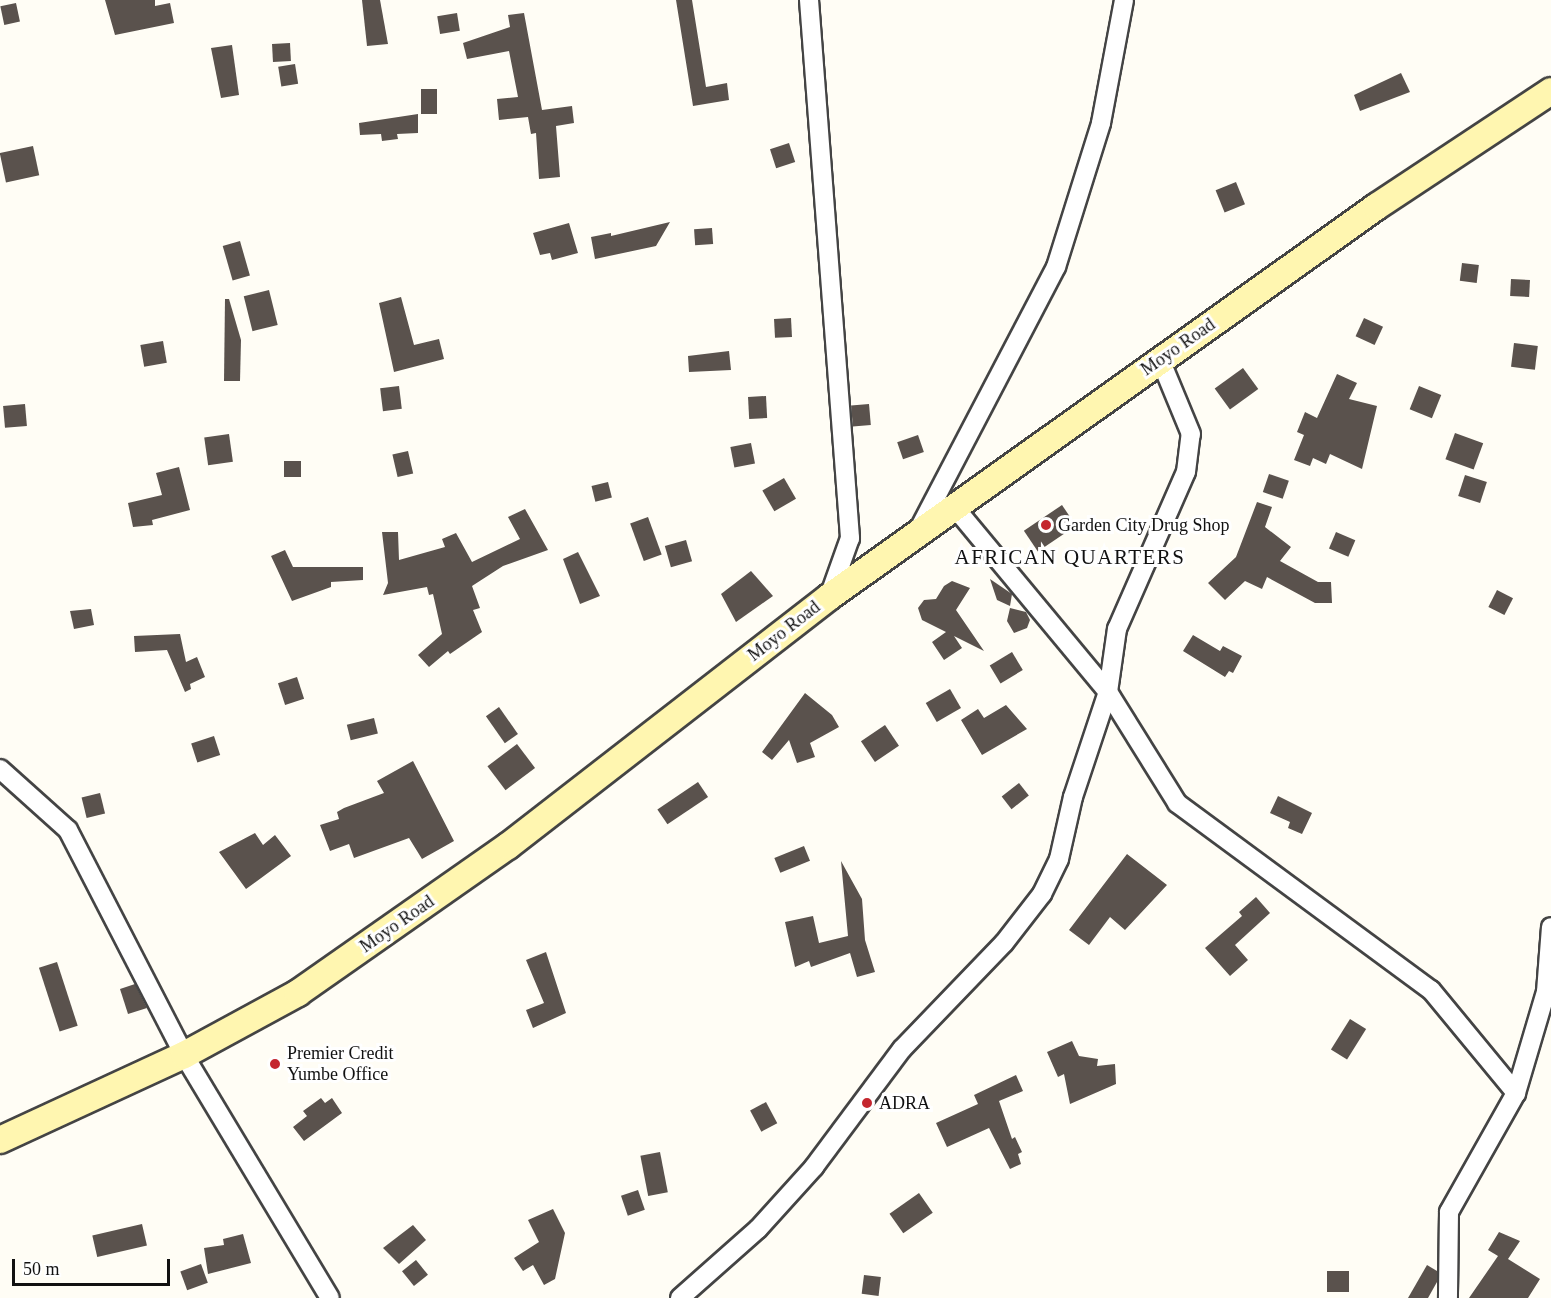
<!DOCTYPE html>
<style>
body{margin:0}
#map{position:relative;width:1551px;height:1298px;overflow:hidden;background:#fffdf5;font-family:Georgia,serif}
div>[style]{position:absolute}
.building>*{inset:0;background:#5a524d;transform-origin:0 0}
.roads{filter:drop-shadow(2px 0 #444) drop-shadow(-2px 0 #444) drop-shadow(0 2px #444) drop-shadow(0 -2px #444)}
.street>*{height:18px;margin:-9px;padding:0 9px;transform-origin:9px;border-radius:9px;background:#fff}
.secondary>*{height:26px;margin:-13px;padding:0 13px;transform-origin:13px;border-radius:13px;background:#fff6b0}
.dots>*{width:16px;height:16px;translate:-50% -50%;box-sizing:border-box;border:3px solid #fff;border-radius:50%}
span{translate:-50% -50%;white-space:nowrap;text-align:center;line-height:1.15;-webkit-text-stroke:6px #fff;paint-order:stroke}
.street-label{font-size:18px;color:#111}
.poi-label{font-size:18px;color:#111}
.left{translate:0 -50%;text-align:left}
.quarter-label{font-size:21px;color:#111;letter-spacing:1.5px}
.scale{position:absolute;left:12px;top:1259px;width:158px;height:27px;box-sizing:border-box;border:3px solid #111;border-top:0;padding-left:8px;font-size:18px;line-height:21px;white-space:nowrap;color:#111;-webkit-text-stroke:4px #fff;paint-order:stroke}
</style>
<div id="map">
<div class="building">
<i style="clip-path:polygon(105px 0,155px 0,155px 6px,170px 3px,174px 23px,115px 35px)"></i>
<i style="clip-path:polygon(362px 0,380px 0,388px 44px,367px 46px)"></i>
<i style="clip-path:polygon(676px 0,692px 0,706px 87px,727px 83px,729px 100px,693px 106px)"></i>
<i style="left:16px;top:3px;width:19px;height:16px;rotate:78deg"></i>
<i style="left:457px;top:13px;width:18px;height:20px;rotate:81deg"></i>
<i style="clip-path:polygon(524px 13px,542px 110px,572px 106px,574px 123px,556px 126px,560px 177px,539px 179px,536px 133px,531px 134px,528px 117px,499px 120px,497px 99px,518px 97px,509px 51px,467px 59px,463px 43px,510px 27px,508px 15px)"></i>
<i style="left:290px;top:43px;width:18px;height:18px;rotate:87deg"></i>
<i style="clip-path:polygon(232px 45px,239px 95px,221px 98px,211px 48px)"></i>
<i style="left:295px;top:64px;width:20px;height:17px;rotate:81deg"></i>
<i style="clip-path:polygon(1401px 73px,1410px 92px,1360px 111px,1354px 95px)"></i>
<i style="left:421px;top:89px;width:16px;height:25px"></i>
<i style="clip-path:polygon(418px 114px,418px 133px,397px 134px,398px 139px,382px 141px,381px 134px,360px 135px,359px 123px)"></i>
<i style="left:789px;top:143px;width:20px;height:20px;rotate:72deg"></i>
<i style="left:33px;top:146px;width:30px;height:34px;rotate:78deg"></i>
<i style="left:1236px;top:182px;width:24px;height:22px;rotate:68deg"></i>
<i style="clip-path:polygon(670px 222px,656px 246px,595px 259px,591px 237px,611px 233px,611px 236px)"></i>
<i style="clip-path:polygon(569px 223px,578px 253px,552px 260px,550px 253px,540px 255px,533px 233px)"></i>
<i style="left:712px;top:228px;width:16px;height:18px;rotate:86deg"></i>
<i style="left:240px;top:241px;width:36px;height:18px;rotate:74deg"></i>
<i style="left:1462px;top:263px;width:17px;height:18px;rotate:7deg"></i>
<i style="left:1511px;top:279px;width:19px;height:17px;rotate:3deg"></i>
<i style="left:269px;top:290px;width:36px;height:26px;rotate:76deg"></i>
<i style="clip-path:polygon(401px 297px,414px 345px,439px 339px,444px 359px,394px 372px,379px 303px)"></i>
<i style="clip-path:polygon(225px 299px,229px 299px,241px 340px,240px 381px,224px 381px)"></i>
<i style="left:791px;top:318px;width:19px;height:17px;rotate:87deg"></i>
<i style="left:1364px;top:318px;width:21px;height:20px;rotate:25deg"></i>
<i style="left:163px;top:341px;width:22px;height:23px;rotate:80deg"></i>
<i style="left:1514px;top:343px;width:24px;height:24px;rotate:7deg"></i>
<i style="clip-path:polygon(729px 351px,731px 370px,689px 372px,688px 356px)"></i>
<i style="left:1243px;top:368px;width:26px;height:35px;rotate:54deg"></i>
<i style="clip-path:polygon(1337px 374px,1357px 383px,1349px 399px,1377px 406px,1362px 469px,1330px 454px,1326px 464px,1313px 458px,1310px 466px,1294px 460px,1304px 435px,1297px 432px,1305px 412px,1317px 418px)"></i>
<i style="left:399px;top:386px;width:23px;height:19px;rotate:83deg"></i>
<i style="left:1419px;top:386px;width:24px;height:25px;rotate:22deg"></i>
<i style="left:766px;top:396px;width:22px;height:18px;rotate:87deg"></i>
<i style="left:25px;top:404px;width:22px;height:22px;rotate:85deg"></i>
<i style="left:869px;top:404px;width:21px;height:18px;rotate:85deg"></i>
<i style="left:1455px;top:433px;width:30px;height:28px;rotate:20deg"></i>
<i style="left:229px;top:434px;width:28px;height:25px;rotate:82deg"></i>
<i style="left:918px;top:435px;width:18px;height:22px;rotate:71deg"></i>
<i style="left:751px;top:443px;width:21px;height:21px;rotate:79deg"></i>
<i style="left:408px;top:451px;width:23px;height:16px;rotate:77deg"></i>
<i style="left:284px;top:461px;width:17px;height:16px"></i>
<i style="clip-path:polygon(179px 467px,190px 510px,152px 520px,153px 525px,133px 527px,128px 503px,162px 495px,156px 473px)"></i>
<i style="left:1269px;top:474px;width:21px;height:19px;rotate:19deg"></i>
<i style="left:1465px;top:475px;width:23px;height:22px;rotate:18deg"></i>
<i style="left:784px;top:478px;width:24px;height:25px;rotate:60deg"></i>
<i style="left:608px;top:482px;width:16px;height:17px;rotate:76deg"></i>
<i style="clip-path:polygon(1257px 502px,1272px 507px,1265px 527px,1291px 547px,1280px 561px,1318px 582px,1331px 582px,1332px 603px,1315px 603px,1267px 577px,1262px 589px,1245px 581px,1225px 600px,1208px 583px,1236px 557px)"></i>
<i style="left:1062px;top:505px;width:25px;height:46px;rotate:56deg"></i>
<i style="clip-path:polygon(525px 509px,548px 550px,503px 566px,472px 586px,480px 608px,473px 610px,482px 632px,450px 654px,448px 651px,429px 667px,418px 655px,442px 634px,433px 594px,429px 595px,427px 587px,383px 595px,388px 583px,382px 532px,398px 532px,399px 560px,445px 547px,442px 539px,456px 533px,472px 562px,520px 539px,508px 517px)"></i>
<i style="left:648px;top:517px;width:40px;height:19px;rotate:70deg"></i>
<i style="left:1336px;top:532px;width:21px;height:18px;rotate:23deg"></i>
<i style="left:686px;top:540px;width:22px;height:22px;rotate:74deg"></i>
<i style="clip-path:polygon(285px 550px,293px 567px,363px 567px,363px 580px,331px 582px,331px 587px,292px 601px,271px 556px)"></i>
<i style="clip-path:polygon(578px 552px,600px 596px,580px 604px,563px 559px)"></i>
<i style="clip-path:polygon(751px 571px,773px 596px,736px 622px,721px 594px)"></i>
<i style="clip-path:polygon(990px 579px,1012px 594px,1010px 606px,997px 600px)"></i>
<i style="clip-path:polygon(952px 581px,970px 588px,956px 610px,984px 651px,954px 636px,962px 648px,944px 660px,932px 642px,946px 632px,922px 620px,918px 608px,924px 600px,936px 599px,944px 586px)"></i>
<i style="left:1497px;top:590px;width:18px;height:19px;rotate:27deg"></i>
<i style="clip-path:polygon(1010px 608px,1026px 612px,1030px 620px,1027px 628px,1014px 633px,1007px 621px)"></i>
<i style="clip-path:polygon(91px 609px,94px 625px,74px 629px,70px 611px)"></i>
<i style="clip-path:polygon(180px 634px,186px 662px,197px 657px,205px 677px,190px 684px,191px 689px,185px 692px,167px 650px,135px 652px,134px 636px)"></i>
<i style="clip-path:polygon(1193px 635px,1220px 651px,1223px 646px,1242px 656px,1233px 673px,1229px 671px,1225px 677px,1183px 651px)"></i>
<i style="left:1012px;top:652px;width:21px;height:26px;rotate:59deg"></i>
<i style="left:297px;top:677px;width:23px;height:20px;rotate:72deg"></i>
<i style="left:950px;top:689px;width:22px;height:28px;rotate:60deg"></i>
<i style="clip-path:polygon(805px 693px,832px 715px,839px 727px,810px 743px,815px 757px,797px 763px,789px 740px,772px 760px,762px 752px)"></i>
<i style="clip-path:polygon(1006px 705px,1027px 729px,982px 755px,961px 720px,978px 709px,984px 718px)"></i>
<i style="left:499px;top:707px;width:33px;height:16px;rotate:55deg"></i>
<i style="left:374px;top:718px;width:16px;height:28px;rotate:76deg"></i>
<i style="left:885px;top:725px;width:25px;height:29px;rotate:56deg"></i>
<i style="left:214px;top:736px;width:20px;height:24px;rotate:72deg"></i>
<i style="left:517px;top:744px;width:30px;height:37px;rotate:53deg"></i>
<i style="clip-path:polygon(413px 761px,454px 841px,422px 859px,409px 838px,354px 858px,349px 844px,330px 851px,320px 825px,339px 819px,337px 812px,344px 808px,384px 793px,377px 781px)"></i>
<i style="left:698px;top:782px;width:18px;height:49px;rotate:56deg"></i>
<i style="left:1019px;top:783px;width:16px;height:22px;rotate:52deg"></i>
<i style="left:100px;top:793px;width:21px;height:19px;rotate:76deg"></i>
<i style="clip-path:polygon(1278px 796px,1312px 813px,1302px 834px,1288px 828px,1290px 822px,1270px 813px)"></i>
<i style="clip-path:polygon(255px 833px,263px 845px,275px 835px,291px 856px,246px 889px,219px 852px)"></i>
<i style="left:804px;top:846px;width:16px;height:32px;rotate:68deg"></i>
<i style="clip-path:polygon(1127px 854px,1167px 885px,1125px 930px,1110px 917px,1089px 945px,1069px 930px)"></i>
<i style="clip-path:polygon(841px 861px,862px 899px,865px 940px,875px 972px,857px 977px,850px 953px,811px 967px,809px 961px,795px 967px,785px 922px,813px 916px,819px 943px,848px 936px)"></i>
<i style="clip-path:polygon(1256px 897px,1270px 913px,1235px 945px,1248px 960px,1230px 976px,1205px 948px,1242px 916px,1239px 912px)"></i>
<i style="clip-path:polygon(546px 952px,566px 1013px,533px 1028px,526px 1010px,544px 1003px,526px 960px)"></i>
<i style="left:57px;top:962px;width:67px;height:19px;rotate:72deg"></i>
<i style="clip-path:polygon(135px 984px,147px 1008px,128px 1014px,120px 989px)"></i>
<i style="left:1350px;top:1019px;width:19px;height:36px;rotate:32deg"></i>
<i style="clip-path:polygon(1072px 1041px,1079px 1056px,1098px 1059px,1097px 1066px,1115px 1064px,1116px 1084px,1070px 1104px,1064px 1074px,1058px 1077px,1047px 1052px)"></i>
<i style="clip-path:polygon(1016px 1075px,1023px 1091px,999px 1101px,1012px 1139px,1015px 1137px,1022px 1152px,1018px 1154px,1021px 1164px,1010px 1169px,989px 1128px,947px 1147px,936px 1123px,978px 1104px,974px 1095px)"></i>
<i style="clip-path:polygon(321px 1098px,325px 1103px,332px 1098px,342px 1113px,304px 1141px,293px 1127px,307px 1116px,303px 1111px)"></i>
<i style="left:766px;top:1102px;width:24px;height:18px;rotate:62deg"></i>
<i style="left:660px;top:1152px;width:41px;height:20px;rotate:79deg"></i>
<i style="left:638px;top:1190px;width:21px;height:18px;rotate:71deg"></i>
<i style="left:919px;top:1193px;width:24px;height:36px;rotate:55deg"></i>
<i style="clip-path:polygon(553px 1209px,565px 1233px,555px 1279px,544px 1285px,533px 1265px,523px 1271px,514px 1258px,539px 1242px,528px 1220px)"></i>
<i style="left:142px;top:1224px;width:22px;height:51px;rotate:77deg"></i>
<i style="clip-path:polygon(413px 1225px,426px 1240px,399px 1264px,383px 1248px)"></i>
<i style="clip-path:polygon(1499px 1232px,1520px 1241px,1508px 1259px,1540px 1279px,1528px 1298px,1469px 1298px,1498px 1256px,1488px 1250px)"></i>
<i style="clip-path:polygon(243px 1234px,251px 1263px,208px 1274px,204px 1248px,224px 1245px,223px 1239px)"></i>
<i style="left:416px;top:1260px;width:19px;height:18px;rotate:51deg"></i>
<i style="left:201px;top:1264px;width:20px;height:22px;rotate:70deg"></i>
<i style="clip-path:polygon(1427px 1265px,1437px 1271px,1437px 1282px,1428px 1298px,1408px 1298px)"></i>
<i style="left:1327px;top:1271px;width:22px;height:21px"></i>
<i style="left:864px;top:1275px;width:17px;height:19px;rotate:7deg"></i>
</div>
<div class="roads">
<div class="street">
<i style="left:809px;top:0;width:540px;rotate:85.64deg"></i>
<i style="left:850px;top:538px;width:63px;rotate:109.6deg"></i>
<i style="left:956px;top:509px;width:238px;rotate:50.3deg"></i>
<i style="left:1108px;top:692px;width:131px;rotate:58.1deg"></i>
<i style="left:1177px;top:803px;width:315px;rotate:36.4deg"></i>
<i style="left:1431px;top:990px;width:134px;rotate:50.5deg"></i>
<i style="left:1516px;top:1093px;width:137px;rotate:119.4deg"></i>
<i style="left:1449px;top:1212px;width:86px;rotate:90.7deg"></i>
<i style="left:918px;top:531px;width:298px;rotate:-62.4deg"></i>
<i style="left:1056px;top:267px;width:151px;rotate:-72.6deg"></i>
<i style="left:1101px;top:123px;width:125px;rotate:-79.4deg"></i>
<i style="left:0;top:769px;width:91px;rotate:41.9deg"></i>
<i style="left:68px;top:830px;width:253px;rotate:62.7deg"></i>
<i style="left:184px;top:1055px;width:283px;rotate:59deg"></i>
<i style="left:1516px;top:1093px;width:105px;rotate:-73.5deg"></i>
<i style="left:1546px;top:992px;width:65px;rotate:-85.6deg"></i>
<i style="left:680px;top:1298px;width:104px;rotate:-41.5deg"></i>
<i style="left:758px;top:1229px;width:84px;rotate:-47.9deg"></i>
<i style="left:814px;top:1167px;width:147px;rotate:-53.3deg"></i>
<i style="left:902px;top:1049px;width:147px;rotate:-46.1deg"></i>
<i style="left:1004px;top:943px;width:62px;rotate:-52.2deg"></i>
<i style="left:1042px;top:894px;width:39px;rotate:-64deg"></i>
<i style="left:1059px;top:859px;width:64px;rotate:-77.3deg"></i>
<i style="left:1073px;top:797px;width:111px;rotate:-71.6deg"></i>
<i style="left:1108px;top:692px;width:64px;rotate:-81.9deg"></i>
<i style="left:1117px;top:629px;width:171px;rotate:-66.3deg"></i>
<i style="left:1186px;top:472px;width:38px;rotate:-83deg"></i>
<i style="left:1191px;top:434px;width:81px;rotate:-112.5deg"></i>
</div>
<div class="secondary">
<i style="left:0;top:1140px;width:203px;rotate:-24.8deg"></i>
<i style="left:184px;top:1055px;width:130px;rotate:-28.5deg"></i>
<i style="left:298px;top:993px;width:256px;rotate:-35deg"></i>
<i style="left:508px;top:846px;width:406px;rotate:-37.8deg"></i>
<i style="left:829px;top:597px;width:672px;rotate:-35.49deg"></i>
<i style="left:1376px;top:207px;width:210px;rotate:-33.5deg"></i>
</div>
</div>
<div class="dots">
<i style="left:1046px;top:525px;background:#c4262e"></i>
<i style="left:275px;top:1064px;background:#c4262e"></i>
<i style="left:867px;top:1103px;background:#c4262e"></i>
</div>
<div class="street-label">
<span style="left:1178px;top:347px;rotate:-35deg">Moyo Road</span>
<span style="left:784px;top:631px;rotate:-38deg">Moyo Road</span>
<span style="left:397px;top:924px;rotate:-35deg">Moyo Road</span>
</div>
<div class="poi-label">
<span class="left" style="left:1058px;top:525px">Garden City Drug Shop</span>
<span class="left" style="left:287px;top:1064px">Premier Credit<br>Yumbe Office</span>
<span class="left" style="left:879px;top:1103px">ADRA</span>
</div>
<div class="quarter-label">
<span style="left:1070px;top:557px">AFRICAN QUARTERS</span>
</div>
<div class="scale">50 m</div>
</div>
